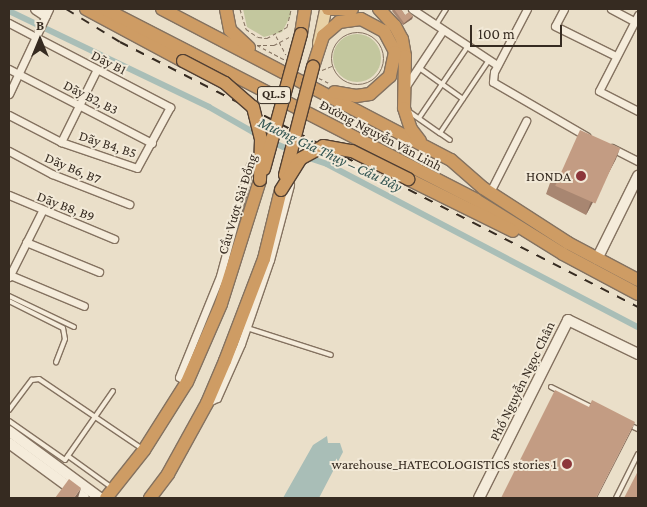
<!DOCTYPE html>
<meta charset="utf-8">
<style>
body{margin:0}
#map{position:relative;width:647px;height:507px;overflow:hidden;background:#eadfc9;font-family:"Crimson Pro",serif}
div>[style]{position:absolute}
.green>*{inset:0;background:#c3c79e}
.round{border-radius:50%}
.water>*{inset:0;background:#a9beb7}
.canal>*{height:6px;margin:-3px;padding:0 3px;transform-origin:3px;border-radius:3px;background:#a9beb7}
.path>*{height:1px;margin-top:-0.5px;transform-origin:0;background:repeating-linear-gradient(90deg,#847260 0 4px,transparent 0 6.5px)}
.path>.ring{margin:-0.5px;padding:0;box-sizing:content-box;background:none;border:1px solid #847260;border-radius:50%}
.roads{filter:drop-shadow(1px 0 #847260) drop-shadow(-1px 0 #847260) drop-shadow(0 1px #847260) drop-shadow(0 -1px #847260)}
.lane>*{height:4px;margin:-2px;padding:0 2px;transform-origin:2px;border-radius:2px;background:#f5ecdb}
.street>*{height:7px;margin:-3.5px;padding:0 3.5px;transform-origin:3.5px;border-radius:3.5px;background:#f5ecdb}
.secondary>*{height:10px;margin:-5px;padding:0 5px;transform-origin:5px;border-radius:5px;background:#f5ecdb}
.primary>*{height:11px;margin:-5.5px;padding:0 5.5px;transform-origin:5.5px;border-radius:5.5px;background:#e8d1a5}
.highway>*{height:12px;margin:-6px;padding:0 6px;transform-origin:6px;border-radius:6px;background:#ce9c64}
.rail>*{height:2px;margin-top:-1px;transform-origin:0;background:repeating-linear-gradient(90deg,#362b21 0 9px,transparent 0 18px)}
.bridges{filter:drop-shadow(1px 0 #524033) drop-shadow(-1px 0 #524033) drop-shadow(0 1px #524033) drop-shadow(0 -1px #524033)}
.highway-bridge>*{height:12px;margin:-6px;padding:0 6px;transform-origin:6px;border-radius:6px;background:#ce9c64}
.wall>*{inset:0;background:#a88671}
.shaded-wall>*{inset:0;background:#886d5c}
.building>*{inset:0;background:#c39c83;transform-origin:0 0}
.dots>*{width:14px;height:14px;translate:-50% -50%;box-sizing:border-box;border:2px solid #f2e9d7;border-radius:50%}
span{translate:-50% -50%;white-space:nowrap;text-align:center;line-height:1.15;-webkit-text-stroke:4px #f2e9d7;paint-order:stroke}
.shield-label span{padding:1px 4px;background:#f2e9d7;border:1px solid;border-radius:4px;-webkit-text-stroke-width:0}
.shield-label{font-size:12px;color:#362b21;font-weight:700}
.street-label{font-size:14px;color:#362b21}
.poi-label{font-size:14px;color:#362b21}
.right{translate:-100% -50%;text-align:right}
.water-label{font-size:15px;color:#325451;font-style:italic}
.frame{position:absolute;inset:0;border:10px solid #362b21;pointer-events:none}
.north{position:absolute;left:15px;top:15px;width:50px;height:50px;-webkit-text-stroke:4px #f2e9d7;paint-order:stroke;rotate:0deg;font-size:14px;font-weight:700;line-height:20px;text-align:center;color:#362b21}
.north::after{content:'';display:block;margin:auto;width:18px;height:22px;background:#362b21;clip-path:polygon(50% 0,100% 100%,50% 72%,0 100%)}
.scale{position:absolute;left:470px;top:25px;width:92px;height:22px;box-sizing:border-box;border:2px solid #362b21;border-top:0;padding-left:6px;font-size:15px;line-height:18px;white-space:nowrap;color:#362b21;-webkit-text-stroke:4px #f2e9d7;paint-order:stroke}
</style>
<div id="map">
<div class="green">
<i style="clip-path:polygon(243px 9px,290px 9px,291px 15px,282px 32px,264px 37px,247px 27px)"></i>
<i class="round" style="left:333px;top:34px;width:48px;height:48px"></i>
</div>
<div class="water">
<i style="clip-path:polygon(327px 436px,328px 443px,340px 443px,343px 452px,319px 498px,283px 498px,313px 445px)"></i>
</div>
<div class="canal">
<i style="left:9px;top:11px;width:222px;rotate:25.6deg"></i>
<i style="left:209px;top:107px;width:59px;rotate:29.6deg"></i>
<i style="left:272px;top:142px;width:22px;rotate:24deg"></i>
<i style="left:306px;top:157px;width:22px;rotate:18deg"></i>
<i style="left:327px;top:164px;width:351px;rotate:27.7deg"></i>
</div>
<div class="path">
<i style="left:240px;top:9px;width:21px;rotate:73deg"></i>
<i style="left:246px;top:29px;width:14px;rotate:34deg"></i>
<i style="left:258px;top:37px;width:9px;rotate:6deg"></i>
<i style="left:267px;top:38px;width:23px;rotate:-29deg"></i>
<i style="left:287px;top:27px;width:18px;rotate:-77deg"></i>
<i class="ring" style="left:331px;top:32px;width:51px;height:51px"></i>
<i style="left:276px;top:36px;width:21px;rotate:62deg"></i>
<i style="left:257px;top:45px;width:17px"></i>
<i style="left:274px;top:45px;width:19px;rotate:-28deg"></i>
<i style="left:257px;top:45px;width:32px;rotate:28deg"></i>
<i style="left:322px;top:70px;width:11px;rotate:-22deg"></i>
<i style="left:319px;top:78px;width:11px;rotate:27deg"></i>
</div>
<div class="roads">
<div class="lane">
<i style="left:436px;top:25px;width:19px;rotate:-58deg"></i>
<i style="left:418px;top:67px;width:55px;rotate:35.4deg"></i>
<i style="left:408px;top:111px;width:39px;rotate:35deg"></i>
<i style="left:440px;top:133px;width:88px;rotate:-56.1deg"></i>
<i style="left:419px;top:118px;width:87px;rotate:-55.8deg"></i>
<i style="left:440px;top:133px;width:12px;rotate:35deg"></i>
<i style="left:9px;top:296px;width:72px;rotate:25.5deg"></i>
<i style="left:9px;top:301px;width:60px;rotate:26.6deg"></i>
<i style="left:63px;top:328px;width:11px;rotate:80deg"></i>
<i style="left:65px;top:339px;width:25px;rotate:111deg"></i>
<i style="left:247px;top:328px;width:88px;rotate:17.8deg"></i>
<i style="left:551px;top:387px;width:47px;rotate:26.6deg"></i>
<i style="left:9px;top:410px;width:38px;rotate:-53deg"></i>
<i style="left:32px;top:380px;width:7px;rotate:-8deg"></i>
<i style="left:39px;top:379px;width:123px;rotate:34.1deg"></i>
<i style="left:9px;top:421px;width:68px;rotate:34.9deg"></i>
<i style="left:65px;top:460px;width:84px;rotate:-55.2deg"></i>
<i style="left:629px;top:425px;width:10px;rotate:24deg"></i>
<i style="left:68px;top:456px;width:53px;rotate:35.8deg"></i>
<i style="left:616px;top:498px;width:49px;rotate:-63.4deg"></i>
</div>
<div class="street">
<i style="left:412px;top:9px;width:102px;rotate:33.4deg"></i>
<i style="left:527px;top:9px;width:71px;rotate:117.6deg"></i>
<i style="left:494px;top:72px;width:10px;rotate:96deg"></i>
<i style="left:493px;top:82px;width:108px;rotate:30.1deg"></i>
<i style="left:564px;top:9px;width:19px;rotate:118deg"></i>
<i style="left:555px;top:26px;width:68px;rotate:26.2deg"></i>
<i style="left:611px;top:9px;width:27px;rotate:28deg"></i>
<i style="left:638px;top:15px;width:85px;rotate:117.2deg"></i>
<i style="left:599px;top:91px;width:44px;rotate:27.1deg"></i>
<i style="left:9px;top:23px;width:182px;rotate:27.6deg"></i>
<i style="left:170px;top:107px;width:69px;rotate:118.4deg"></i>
<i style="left:137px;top:168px;width:80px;rotate:-161.1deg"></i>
<i style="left:61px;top:142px;width:59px;rotate:-152.6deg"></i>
<i style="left:9px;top:69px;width:161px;rotate:27.4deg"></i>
<i style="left:406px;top:86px;width:67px;rotate:-56.5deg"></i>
<i style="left:9px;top:94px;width:94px;rotate:-64.8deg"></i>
<i style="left:61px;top:142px;width:81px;rotate:-63.7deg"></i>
<i style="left:612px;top:148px;width:29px;rotate:27deg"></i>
<i style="left:9px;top:151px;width:49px;rotate:28.1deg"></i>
<i style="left:52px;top:174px;width:83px;rotate:21.3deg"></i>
<i style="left:490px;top:192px;width:80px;rotate:-63.1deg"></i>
<i style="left:9px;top:195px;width:114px;rotate:22.7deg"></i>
<i style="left:26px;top:242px;width:79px;rotate:22.3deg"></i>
<i style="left:10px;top:275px;width:80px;rotate:22.7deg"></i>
<i style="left:9px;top:277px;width:74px;rotate:-63.4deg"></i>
<i style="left:187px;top:382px;width:9px;rotate:-148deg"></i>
<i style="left:179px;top:377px;width:109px;rotate:-67.9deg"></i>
<i style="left:220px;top:276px;width:115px;rotate:-74.9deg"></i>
<i style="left:207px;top:403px;width:11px;rotate:-27deg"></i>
<i style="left:217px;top:398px;width:59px;rotate:-66deg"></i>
<i style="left:241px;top:344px;width:89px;rotate:-71deg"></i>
<i style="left:270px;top:260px;width:78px;rotate:-75.1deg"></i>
</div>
<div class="secondary">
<i style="left:36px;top:9px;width:11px;rotate:34deg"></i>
<i style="left:597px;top:259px;width:93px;rotate:-63.7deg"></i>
<i style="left:9px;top:431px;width:113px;rotate:36.4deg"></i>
<i style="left:9px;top:443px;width:93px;rotate:36.3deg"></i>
<i style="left:479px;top:498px;width:199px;rotate:-63.4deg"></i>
<i style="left:568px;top:320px;width:78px;rotate:25.9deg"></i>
</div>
<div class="primary">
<i style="left:318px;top:43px;width:35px;rotate:-78deg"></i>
</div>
<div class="highway">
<i style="left:86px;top:9px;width:110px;rotate:28.2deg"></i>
<i style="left:105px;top:9px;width:417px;rotate:27.2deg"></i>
<i style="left:476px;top:200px;width:102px;rotate:31.8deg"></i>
<i style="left:563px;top:254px;width:85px;rotate:28.1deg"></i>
<i style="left:162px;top:9px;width:326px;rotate:27.6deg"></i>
<i style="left:451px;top:160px;width:43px;rotate:41.2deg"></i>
<i style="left:483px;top:188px;width:101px;rotate:32.9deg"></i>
<i style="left:568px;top:243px;width:79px;rotate:27.9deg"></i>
<i style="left:226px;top:9px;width:21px;rotate:79deg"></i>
<i style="left:230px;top:30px;width:26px;rotate:43deg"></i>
<i style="left:328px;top:9px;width:24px"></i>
<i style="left:379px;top:9px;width:23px;rotate:47deg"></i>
<i style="left:395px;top:26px;width:15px;rotate:62deg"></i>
<i style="left:402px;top:39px;width:17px;rotate:80deg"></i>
<i style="left:405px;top:56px;width:52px;rotate:91.1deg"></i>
<i style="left:404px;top:108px;width:22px;rotate:72deg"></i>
<i style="left:411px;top:129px;width:15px;rotate:53deg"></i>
<i style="left:301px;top:34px;width:25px;rotate:-81deg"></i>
<i style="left:313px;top:67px;width:33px;rotate:-72deg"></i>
<i style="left:323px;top:36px;width:21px;rotate:-41deg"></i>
<i style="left:339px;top:22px;width:22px;rotate:-8deg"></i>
<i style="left:361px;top:19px;width:26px;rotate:28deg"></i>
<i style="left:384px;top:31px;width:24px;rotate:62deg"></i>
<i style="left:395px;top:52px;width:25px;rotate:102deg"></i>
<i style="left:390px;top:76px;width:27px;rotate:138deg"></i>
<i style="left:370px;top:94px;width:14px;rotate:172deg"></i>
<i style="left:356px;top:96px;width:22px;rotate:-170deg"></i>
<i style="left:408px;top:179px;width:117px;rotate:26.3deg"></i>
<i style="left:106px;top:498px;width:61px;rotate:-51.6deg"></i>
<i style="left:144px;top:450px;width:80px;rotate:-57.7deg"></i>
<i style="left:187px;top:382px;width:85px;rotate:-66.4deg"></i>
<i style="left:221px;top:304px;width:130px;rotate:-72.5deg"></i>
<i style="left:150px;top:498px;width:30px;rotate:-53deg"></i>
<i style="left:168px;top:474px;width:81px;rotate:-61.2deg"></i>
<i style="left:207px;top:403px;width:46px;rotate:-66.8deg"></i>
<i style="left:225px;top:361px;width:109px;rotate:-69.1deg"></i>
<i style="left:264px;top:259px;width:71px;rotate:-76.2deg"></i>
</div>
</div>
<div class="rail">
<i style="left:66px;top:9px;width:63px;rotate:31.4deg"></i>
<i style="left:120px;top:42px;width:582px;rotate:27.09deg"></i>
</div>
<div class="bridges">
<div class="highway-bridge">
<i style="left:183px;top:61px;width:47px;rotate:27.6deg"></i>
<i style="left:225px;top:83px;width:37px;rotate:41deg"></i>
<i style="left:253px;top:107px;width:33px;rotate:76deg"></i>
<i style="left:261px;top:139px;width:41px;rotate:91.4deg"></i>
<i style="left:264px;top:169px;width:140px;rotate:-74.7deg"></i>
<i style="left:285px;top:175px;width:112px;rotate:-75.5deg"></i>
<i style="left:281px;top:190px;width:36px;rotate:-58deg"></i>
<i style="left:300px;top:159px;width:26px;rotate:-29deg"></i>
<i style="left:323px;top:146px;width:29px;rotate:10deg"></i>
<i style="left:352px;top:151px;width:63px;rotate:26.6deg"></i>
</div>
</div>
<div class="wall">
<i style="clip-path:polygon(393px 9px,401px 9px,405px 15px,413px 16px,412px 19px,403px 25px,392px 11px)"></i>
<i style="clip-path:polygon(616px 159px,586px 215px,546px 194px,550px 183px)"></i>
</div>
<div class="shaded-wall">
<i style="clip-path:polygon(413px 16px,412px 19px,403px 25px,404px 23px)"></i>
<i style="clip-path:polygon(620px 148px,616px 159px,586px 215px,590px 204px)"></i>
<i style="clip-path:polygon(635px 422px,632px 430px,597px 498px,596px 498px)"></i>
<i style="clip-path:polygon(81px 488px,78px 498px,74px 498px)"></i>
</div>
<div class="building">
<i style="clip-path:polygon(394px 9px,401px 9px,405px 15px,409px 12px,413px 16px,404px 23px)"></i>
<i style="left:580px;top:130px;width:44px;height:61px;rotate:24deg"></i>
<i style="clip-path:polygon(555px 390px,589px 407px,592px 400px,635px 422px,596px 498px,501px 498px)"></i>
<i style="clip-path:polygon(638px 471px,638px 498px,624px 498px)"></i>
<i style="clip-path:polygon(69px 479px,81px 488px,74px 498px,55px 498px)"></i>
</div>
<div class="dots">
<i style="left:581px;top:176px;background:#8c363a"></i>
<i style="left:567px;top:464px;background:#8c363a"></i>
</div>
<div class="shield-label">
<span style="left:274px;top:95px">QL.5</span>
</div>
<div class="street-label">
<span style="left:109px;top:62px;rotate:27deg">Dãy B1</span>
<span style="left:91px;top:97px;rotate:27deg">Dãy B2, B3</span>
<span style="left:381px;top:135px;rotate:28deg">Đường Nguyễn Văn Linh</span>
<span style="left:108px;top:144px;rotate:18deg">Dãy B4, B5</span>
<span style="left:73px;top:168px;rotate:23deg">Dãy B6, B7</span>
<span style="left:237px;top:204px;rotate:-73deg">Cầu Vượt Sài Đồng</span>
<span style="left:66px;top:206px;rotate:21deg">Dãy B8, B9</span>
<span style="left:522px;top:381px;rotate:-64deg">Phố Nguyễn Ngọc Chân</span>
</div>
<div class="poi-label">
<span class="right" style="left:571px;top:176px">HONDA</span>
<span class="right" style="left:557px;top:464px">warehouse_HATECOLOGISTICS stories 1</span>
</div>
<div class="water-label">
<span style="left:330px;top:155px;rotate:25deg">Mương Gia Thụy – Cầu Bây</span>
</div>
<div class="frame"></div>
<div class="north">B</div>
<div class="scale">100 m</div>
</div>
